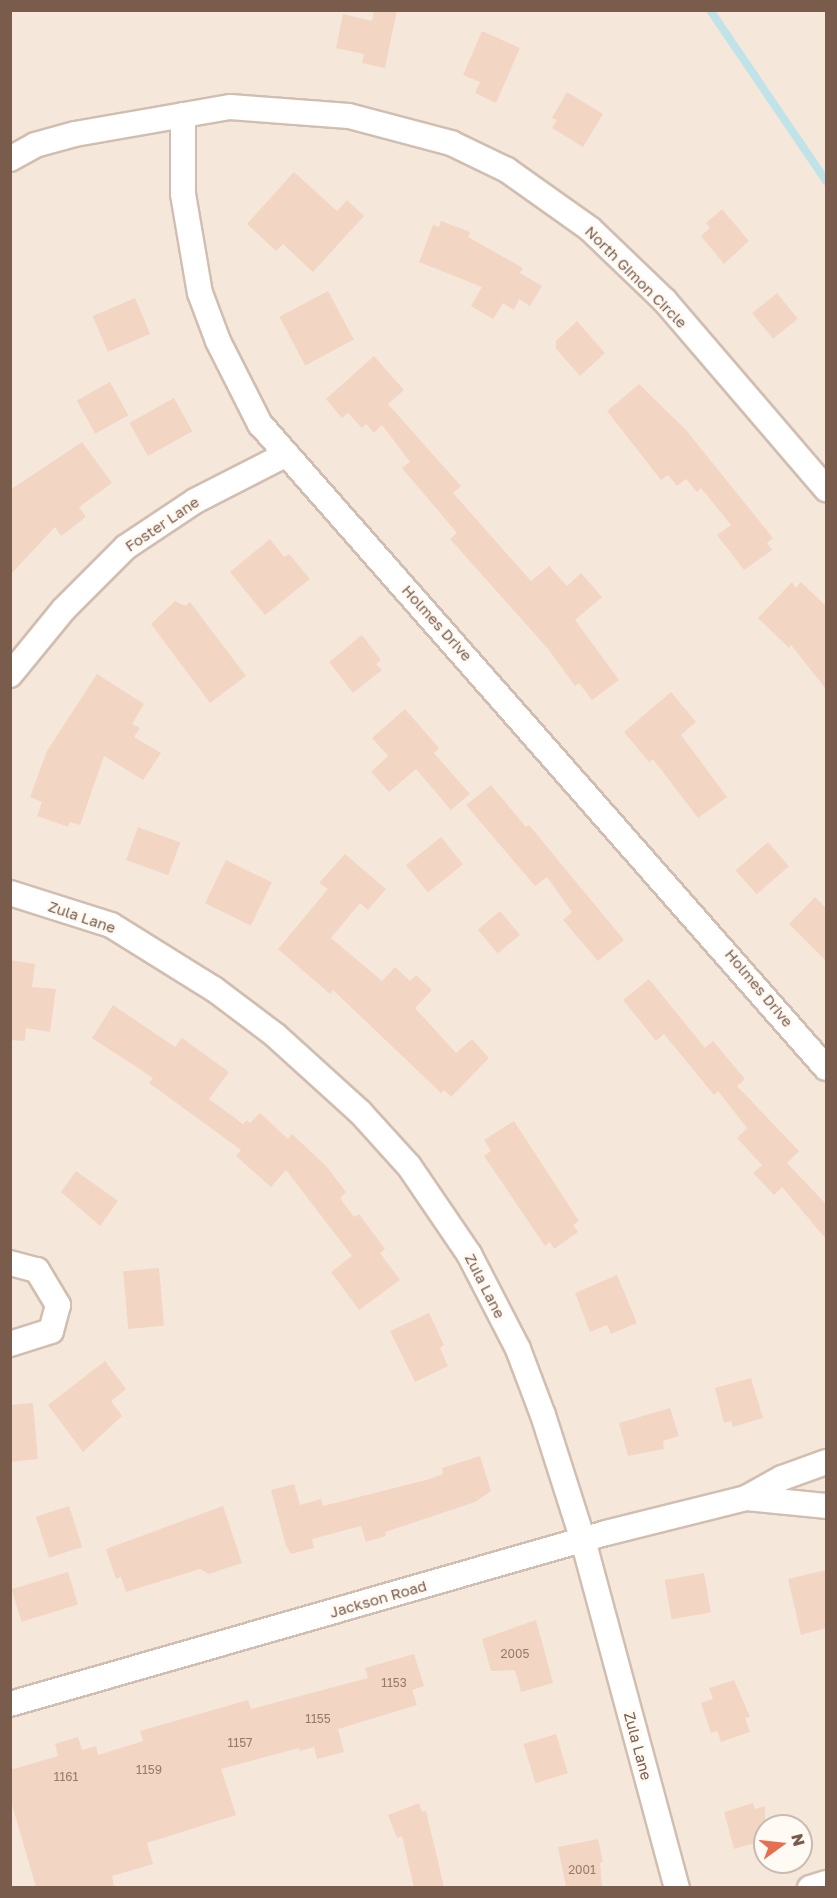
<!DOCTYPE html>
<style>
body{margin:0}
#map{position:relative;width:837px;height:1898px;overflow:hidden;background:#fdf6ec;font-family:"Golos Text",sans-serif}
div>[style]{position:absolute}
.residential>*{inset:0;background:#f5e8da}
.stream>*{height:8px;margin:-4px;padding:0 4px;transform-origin:4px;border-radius:4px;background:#bfe3e8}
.building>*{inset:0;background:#f3d5c3;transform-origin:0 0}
.roads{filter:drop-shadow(2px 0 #d1beb0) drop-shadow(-2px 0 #d1beb0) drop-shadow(0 2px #d1beb0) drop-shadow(0 -2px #d1beb0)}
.minor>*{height:24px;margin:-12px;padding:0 12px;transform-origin:12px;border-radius:12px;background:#fff}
span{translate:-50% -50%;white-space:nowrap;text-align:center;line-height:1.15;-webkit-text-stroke:6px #fffaf3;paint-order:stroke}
.number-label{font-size:12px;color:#987a6a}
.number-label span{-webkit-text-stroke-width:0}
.street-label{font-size:15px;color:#7a5c4d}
.frame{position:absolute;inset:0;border:12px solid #7a5c4d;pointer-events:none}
.north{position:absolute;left:753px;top:1814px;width:60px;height:60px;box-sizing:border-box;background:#fffaf3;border:2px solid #cabbb1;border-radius:50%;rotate:75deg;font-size:16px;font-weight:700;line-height:24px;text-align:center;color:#7a5c4d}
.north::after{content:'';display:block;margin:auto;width:21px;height:27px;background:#e76f51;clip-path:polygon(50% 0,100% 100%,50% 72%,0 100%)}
</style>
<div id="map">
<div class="residential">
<i style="clip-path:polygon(evenodd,11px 11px,826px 11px,826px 1887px,11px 1888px,11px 11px,765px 1826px,801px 1826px,801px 1862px,765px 1862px,765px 1826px)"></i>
</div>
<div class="stream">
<i style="left:710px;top:10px;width:207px;rotate:55.8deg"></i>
</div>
<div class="building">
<i style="clip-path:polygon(374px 10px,397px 10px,385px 68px,362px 63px,364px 54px,336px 48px,343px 14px,372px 21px)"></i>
<i style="clip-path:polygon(482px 31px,520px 48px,496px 103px,475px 93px,480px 82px,463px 75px)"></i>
<i style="clip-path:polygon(567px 92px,603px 114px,583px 147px,552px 128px,557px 120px,552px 118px)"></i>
<i style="clip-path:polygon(294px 172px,337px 211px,347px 200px,364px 216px,313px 272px,283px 244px,276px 251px,247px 224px)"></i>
<i style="clip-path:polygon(722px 209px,749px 241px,724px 264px,701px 236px,710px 228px,706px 223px)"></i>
<i style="clip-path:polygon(441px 221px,470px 232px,468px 237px,523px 268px,520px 273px,542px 286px,530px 306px,519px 299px,514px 310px,503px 303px,493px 319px,471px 306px,482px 287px,419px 262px,433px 225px,439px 227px)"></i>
<i style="left:328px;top:291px;width:55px;height:55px;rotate:62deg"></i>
<i style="left:777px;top:293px;width:33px;height:32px;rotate:51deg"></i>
<i style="left:135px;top:298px;width:39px;height:46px;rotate:67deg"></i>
<i style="clip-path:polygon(577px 321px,605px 353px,580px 376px,556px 349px,556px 341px)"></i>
<i style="clip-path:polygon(374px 356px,404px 390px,388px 404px,461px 486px,453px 493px,531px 581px,549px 566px,567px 586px,581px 573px,602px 597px,575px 620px,619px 680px,592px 700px,579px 683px,575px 686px,548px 649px,450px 539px,457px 533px,402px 468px,410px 462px,382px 425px,374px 433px,366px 424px,362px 428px,348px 413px,342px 418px,326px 399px)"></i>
<i style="left:110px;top:382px;width:38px;height:38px;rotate:61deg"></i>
<i style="clip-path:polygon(639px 384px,686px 430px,773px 538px,767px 543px,772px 550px,744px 570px,717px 535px,731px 525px,701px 488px,697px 492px,686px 479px,677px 486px,668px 475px,661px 480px,607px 411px)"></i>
<i style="left:174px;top:398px;width:38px;height:51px;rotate:61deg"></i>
<i style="clip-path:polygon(82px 442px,112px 483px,79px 507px,86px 517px,61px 536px,55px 527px,10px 575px,10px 490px)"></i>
<i style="clip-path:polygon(270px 539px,284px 557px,289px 554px,310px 579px,265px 615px,230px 572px)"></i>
<i style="clip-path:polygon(792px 582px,796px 588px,801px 582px,826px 606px,826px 689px,791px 645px,789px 648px,758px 618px)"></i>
<i style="clip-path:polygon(175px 601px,185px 606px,190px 602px,246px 676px,210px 703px,151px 624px)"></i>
<i style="clip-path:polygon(362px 635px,381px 660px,376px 664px,382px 670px,353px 693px,329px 662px)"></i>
<i style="clip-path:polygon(97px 674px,144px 704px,132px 724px,140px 728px,134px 737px,161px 753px,143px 780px,104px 756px,80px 825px,70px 822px,68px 827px,37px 816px,42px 802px,30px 797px,47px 751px)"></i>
<i style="clip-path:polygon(671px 692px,696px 722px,681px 735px,727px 797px,698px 818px,653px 759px,649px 762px,624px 732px)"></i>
<i style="clip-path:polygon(405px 709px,439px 748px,434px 753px,470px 794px,451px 810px,416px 769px,389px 792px,371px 772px,388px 756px,372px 738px)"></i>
<i style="clip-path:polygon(491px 785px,526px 827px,529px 825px,624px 940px,598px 961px,563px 920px,572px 912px,547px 877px,535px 886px,466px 805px)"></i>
<i style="left:138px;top:827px;width:45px;height:35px;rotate:20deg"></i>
<i style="left:441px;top:837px;width:35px;height:45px;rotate:51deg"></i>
<i style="left:768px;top:842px;width:32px;height:43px;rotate:49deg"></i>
<i style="clip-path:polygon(345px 854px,386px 889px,368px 910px,360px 903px,331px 938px,382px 981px,395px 967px,410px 981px,416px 975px,432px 990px,415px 1008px,456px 1053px,472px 1039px,489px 1058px,451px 1097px,444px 1090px,441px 1093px,333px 990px,330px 994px,278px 949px,328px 889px,319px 883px)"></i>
<i style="left:226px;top:860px;width:51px;height:48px;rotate:26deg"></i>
<i style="clip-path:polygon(815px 897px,826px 908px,826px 961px,789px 924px)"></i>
<i style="left:500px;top:911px;width:31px;height:29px;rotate:50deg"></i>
<i style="clip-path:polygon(10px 960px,35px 964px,32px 987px,56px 989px,50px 1032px,26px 1028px,25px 1041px,10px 1040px)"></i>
<i style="clip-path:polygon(649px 979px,705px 1048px,713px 1041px,745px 1079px,737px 1086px,799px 1151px,787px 1163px,826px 1204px,826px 1239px,782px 1187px,774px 1195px,753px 1173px,762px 1165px,737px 1138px,747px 1128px,718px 1091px,714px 1095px,664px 1034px,656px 1041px,623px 1000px)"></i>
<i style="clip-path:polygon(113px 1005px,175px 1047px,182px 1038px,229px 1072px,209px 1099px,243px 1124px,247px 1120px,250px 1123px,260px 1113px,288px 1139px,292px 1134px,327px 1167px,346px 1192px,340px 1198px,354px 1217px,359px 1214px,385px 1249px,380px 1253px,400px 1280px,359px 1310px,331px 1272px,352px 1256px,286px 1170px,271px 1187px,236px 1156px,241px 1150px,149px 1083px,153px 1078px,92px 1038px)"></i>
<i style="clip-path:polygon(514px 1121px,579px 1221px,573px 1225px,578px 1232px,554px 1249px,550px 1242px,545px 1246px,484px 1156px,491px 1151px,484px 1140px)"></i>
<i style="clip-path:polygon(76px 1171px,118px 1201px,100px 1226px,61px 1192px)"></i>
<i style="left:159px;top:1268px;width:58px;height:36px;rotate:85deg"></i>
<i style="clip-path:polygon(617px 1275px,637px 1323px,611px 1334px,607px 1325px,590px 1332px,575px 1293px)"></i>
<i style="clip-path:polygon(429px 1313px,444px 1345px,440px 1348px,448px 1366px,415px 1382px,390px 1331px)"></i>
<i style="clip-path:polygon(105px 1361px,126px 1389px,111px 1401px,122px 1416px,83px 1452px,48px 1405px)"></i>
<i style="clip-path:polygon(751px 1378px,763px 1418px,733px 1427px,731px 1421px,724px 1423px,715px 1388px)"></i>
<i style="clip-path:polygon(33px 1403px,38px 1459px,10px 1462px,10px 1405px)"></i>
<i style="clip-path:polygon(670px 1408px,679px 1436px,663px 1441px,664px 1449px,628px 1456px,619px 1423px)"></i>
<i style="clip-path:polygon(480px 1456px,491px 1491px,475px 1502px,385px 1532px,386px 1536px,366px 1542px,361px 1526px,312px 1539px,314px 1548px,291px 1554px,286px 1546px,271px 1490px,294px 1484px,300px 1505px,321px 1499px,323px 1506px,430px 1479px,443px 1474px,442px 1468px)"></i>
<i style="left:69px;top:1506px;width:43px;height:35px;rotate:72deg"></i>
<i style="clip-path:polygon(223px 1506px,242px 1563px,209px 1574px,200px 1569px,126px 1592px,121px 1577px,116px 1579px,106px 1549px)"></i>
<i style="clip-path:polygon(826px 1570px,826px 1628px,801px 1635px,788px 1579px)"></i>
<i style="left:68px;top:1572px;width:34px;height:59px;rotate:73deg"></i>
<i style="left:704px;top:1573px;width:40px;height:40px;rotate:80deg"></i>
<i style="clip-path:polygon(536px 1620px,553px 1683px,521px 1692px,515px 1670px,491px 1671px,482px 1639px)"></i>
<i style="clip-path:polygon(414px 1654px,424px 1686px,412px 1690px,417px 1705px,338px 1729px,344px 1752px,317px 1759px,314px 1747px,300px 1751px,299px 1748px,221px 1769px,236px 1815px,147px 1843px,153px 1864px,112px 1876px,114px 1887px,36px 1887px,10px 1798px,10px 1770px,58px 1756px,55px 1744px,78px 1737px,82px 1750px,96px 1746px,98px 1755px,143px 1741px,140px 1731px,248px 1700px,251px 1709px,368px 1678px,365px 1668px)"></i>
<i style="clip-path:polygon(734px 1680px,750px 1717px,745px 1718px,750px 1732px,721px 1742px,717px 1731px,711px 1733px,701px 1703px,713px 1699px,709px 1688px)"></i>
<i style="left:556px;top:1734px;width:41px;height:34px;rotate:73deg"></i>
<i style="clip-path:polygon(419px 1803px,422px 1812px,426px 1811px,444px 1887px,414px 1887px,402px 1836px,397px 1838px,388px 1815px)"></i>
<i style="clip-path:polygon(753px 1803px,755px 1809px,765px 1806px,765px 1840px,734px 1849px,724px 1812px)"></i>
<i style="clip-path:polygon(598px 1839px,603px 1862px,600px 1863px,602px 1887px,566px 1887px,558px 1847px)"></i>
</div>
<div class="roads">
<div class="minor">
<i style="left:183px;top:115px;width:79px;rotate:90deg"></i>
<i style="left:183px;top:194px;width:100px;rotate:80.3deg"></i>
<i style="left:200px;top:293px;width:51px;rotate:69.4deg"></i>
<i style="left:218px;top:341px;width:93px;rotate:63.2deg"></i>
<i style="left:260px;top:424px;width:857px;rotate:48.69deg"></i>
<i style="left:10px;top:159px;width:29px;rotate:-29deg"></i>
<i style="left:35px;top:145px;width:41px;rotate:-15.4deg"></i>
<i style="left:75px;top:134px;width:157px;rotate:-9.9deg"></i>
<i style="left:230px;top:107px;width:119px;rotate:4.3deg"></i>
<i style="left:349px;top:116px;width:106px;rotate:14.8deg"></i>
<i style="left:451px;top:143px;width:62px;rotate:25.7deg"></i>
<i style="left:507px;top:170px;width:102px;rotate:35.4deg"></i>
<i style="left:590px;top:229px;width:104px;rotate:43.8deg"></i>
<i style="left:665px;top:301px;width:248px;rotate:49.4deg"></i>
<i style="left:10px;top:675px;width:85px;rotate:-50.7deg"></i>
<i style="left:64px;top:609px;width:88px;rotate:-45deg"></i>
<i style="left:126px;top:547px;width:83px;rotate:-33.7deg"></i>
<i style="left:195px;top:501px;width:103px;rotate:-27.1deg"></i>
<i style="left:10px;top:893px;width:106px;rotate:17.6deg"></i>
<i style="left:111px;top:925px;width:121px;rotate:31.9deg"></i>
<i style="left:214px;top:989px;width:76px;rotate:37deg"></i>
<i style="left:275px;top:1035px;width:115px;rotate:42.2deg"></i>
<i style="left:360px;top:1112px;width:73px;rotate:47.8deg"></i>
<i style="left:409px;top:1166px;width:107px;rotate:55.7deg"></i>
<i style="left:469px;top:1254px;width:107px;rotate:62.7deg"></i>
<i style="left:518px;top:1349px;width:71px;rotate:69.3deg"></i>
<i style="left:543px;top:1415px;width:131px;rotate:72.3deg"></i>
<i style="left:583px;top:1540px;width:360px;rotate:74.9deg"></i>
<i style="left:10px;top:1263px;width:28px;rotate:15deg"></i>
<i style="left:37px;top:1270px;width:41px;rotate:59deg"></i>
<i style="left:58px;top:1305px;width:27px;rotate:105deg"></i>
<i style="left:51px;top:1331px;width:43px;rotate:162.4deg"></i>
<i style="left:746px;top:1498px;width:80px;rotate:5.7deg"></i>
<i style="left:10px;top:1704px;width:620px;rotate:-16.01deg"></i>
<i style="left:606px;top:1533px;width:144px;rotate:-14deg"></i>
<i style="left:746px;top:1498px;width:41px;rotate:-29.1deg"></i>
<i style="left:782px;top:1478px;width:47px;rotate:-20deg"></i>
<i style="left:810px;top:1888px;width:17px;rotate:-17deg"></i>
</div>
</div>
<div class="number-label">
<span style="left:515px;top:1654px">2005</span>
<span style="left:394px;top:1683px">1153</span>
<span style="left:318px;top:1719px">1155</span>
<span style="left:240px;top:1743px">1157</span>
<span style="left:149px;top:1770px">1159</span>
<span style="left:66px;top:1777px">1161</span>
<span style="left:582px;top:1870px">2001</span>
</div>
<div class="street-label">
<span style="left:636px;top:277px;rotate:45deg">North Gimon Circle</span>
<span style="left:162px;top:524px;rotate:-34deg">Foster Lane</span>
<span style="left:437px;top:623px;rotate:48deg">Holmes Drive</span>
<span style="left:82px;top:917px;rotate:19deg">Zula Lane</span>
<span style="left:759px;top:988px;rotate:50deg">Holmes Drive</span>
<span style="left:485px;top:1286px;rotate:63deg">Zula Lane</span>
<span style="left:378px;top:1599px;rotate:-16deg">Jackson Road</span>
<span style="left:638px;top:1746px;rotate:75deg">Zula Lane</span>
</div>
<div class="frame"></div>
<div class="north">N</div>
</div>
